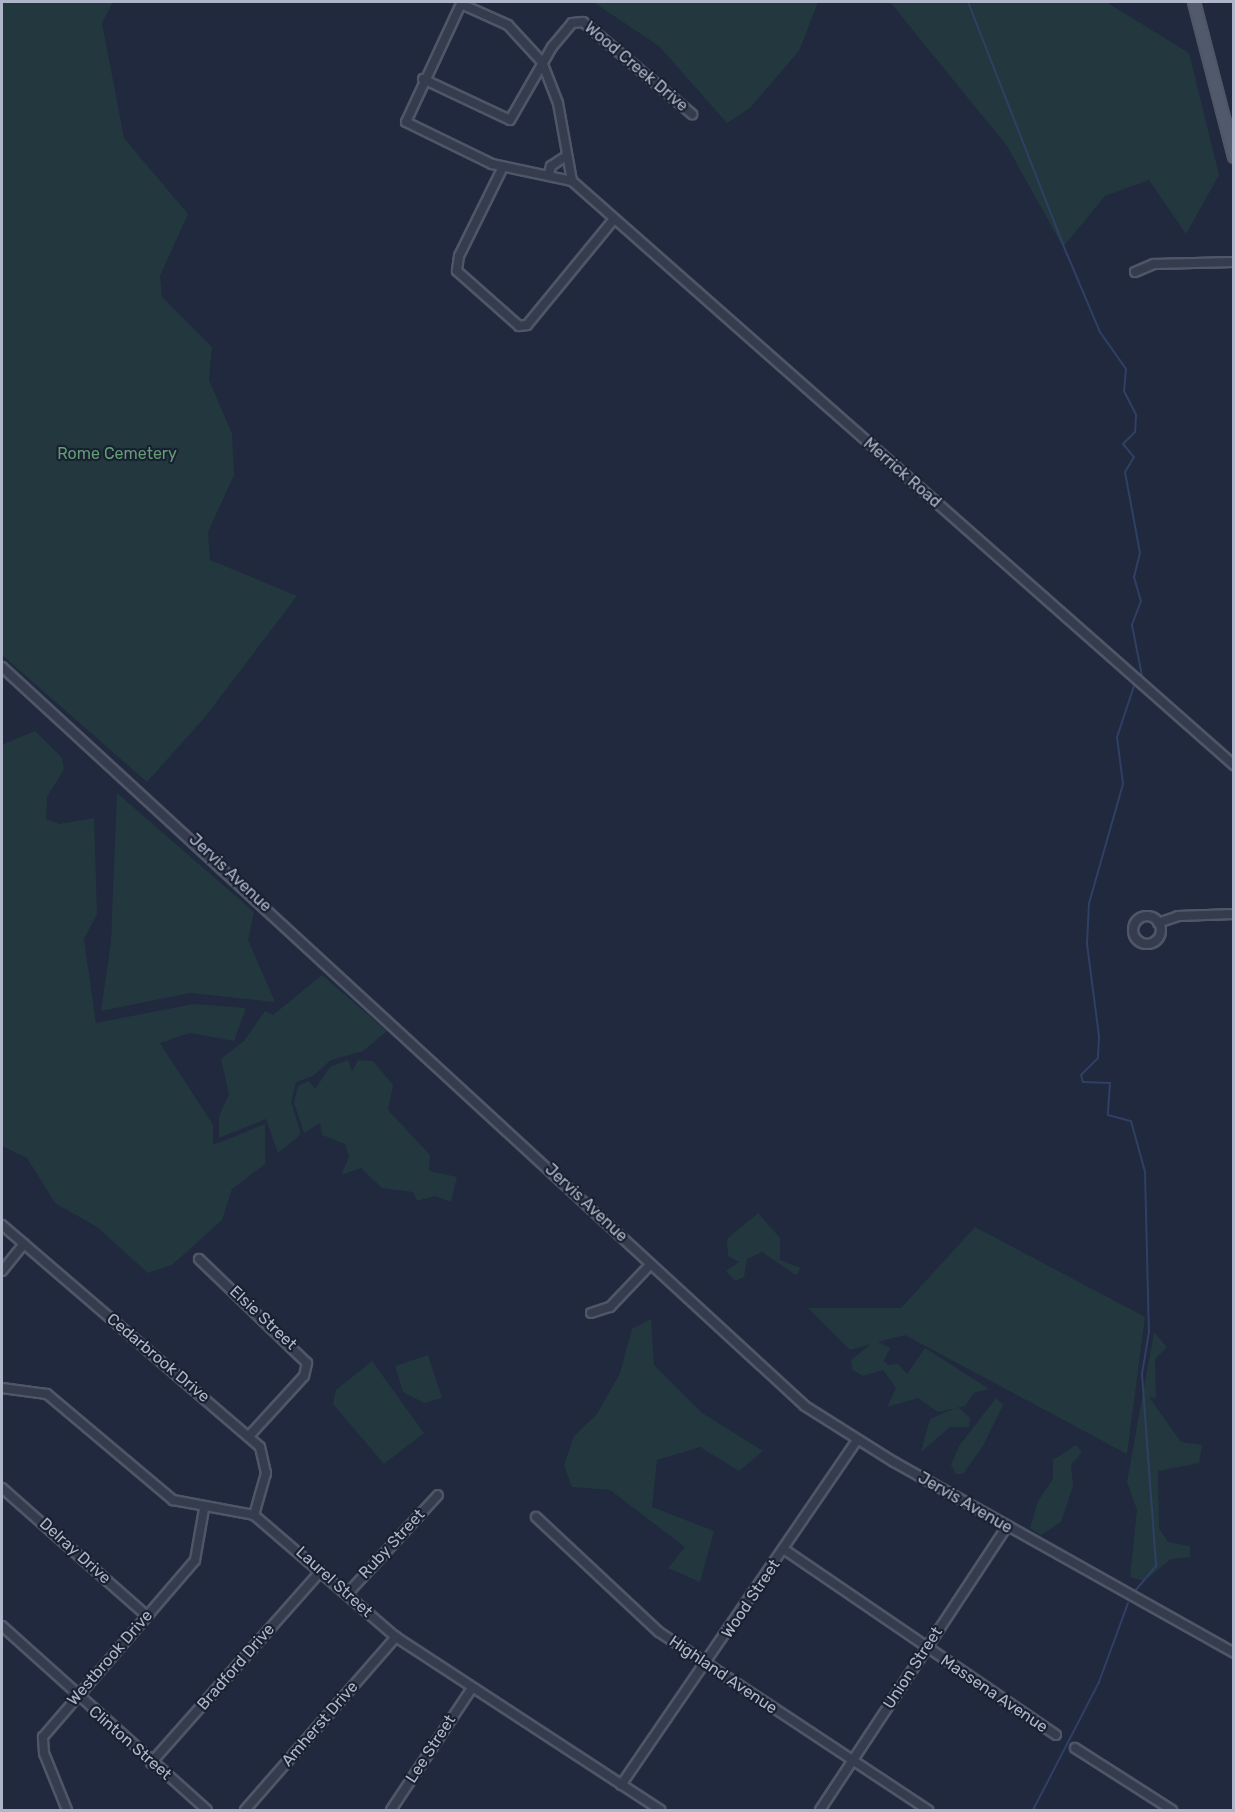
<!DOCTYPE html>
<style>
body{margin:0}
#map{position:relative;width:1235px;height:1812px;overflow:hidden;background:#20293d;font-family:Rubik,sans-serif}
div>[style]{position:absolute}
.green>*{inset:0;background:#22383e}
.stream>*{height:2px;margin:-1px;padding:0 1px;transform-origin:1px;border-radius:1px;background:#304064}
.roads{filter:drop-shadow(2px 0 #4f5667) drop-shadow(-2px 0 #4f5667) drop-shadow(0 2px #4f5667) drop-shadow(0 -2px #4f5667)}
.minor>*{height:8px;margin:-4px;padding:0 4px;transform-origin:4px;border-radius:4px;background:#343c4d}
.minor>.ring{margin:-4px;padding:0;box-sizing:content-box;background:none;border:8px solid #343c4d;border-radius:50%}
.major>*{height:10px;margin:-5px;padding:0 5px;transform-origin:5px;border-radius:5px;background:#515a6d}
span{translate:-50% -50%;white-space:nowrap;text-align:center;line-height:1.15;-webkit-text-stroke:4.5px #192131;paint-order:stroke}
.street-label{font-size:16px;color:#afb6c9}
.park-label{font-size:16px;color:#639c76}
.frame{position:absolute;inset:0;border:3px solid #afb6c9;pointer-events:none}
</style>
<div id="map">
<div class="green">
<i style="clip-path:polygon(2px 2px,113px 2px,102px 23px,124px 138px,188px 214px,160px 276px,162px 297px,212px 347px,209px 380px,232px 434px,234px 475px,208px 532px,210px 560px,297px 596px,205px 717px,147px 782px,2px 655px)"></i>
<i style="clip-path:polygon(593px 2px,818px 2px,799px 51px,750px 108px,727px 123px,659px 46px)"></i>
<i style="clip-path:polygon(890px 2px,1106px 2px,1189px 53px,1219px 175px,1186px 234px,1149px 180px,1105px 196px,1063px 247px,1007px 146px)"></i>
<i style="clip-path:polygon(35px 731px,62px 758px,64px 769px,47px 797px,46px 819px,59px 824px,94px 818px,97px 914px,84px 939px,96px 1023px,193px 1004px,246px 1008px,234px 1041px,190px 1033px,160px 1043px,213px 1125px,213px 1145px,265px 1124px,265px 1164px,232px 1189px,222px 1220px,172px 1265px,148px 1273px,97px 1227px,55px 1203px,27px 1158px,2px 1146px,2px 745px)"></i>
<i style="clip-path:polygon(117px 793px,254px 912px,248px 940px,275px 1002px,190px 993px,101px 1011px,111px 942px)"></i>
<i style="clip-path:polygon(322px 975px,387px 1031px,363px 1051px,331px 1060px,313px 1076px,296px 1082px,291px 1102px,301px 1134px,278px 1153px,266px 1119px,219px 1138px,219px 1116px,229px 1094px,221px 1059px,244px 1041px,265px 1011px,273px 1015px)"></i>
<i style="clip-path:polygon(348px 1060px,352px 1071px,358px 1060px,373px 1061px,393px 1085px,388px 1110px,430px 1155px,429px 1171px,457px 1177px,451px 1202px,435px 1196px,417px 1201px,413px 1192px,382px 1188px,361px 1168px,341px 1175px,349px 1157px,345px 1144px,322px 1135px,320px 1123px,304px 1133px,294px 1103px,298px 1086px,309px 1081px,315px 1089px,330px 1067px)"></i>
<i style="clip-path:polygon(758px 1213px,780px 1238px,780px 1260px,801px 1268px,796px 1275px,762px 1252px,747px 1259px,744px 1277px,735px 1281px,726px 1271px,739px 1262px,728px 1256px,727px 1239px)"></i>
<i style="clip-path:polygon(975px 1227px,1145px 1317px,1127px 1454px,905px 1335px,878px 1342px,890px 1348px,884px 1361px,888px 1365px,898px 1364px,907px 1374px,925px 1348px,989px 1389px,974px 1393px,965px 1406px,938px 1412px,918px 1398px,887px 1407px,896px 1388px,883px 1370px,863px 1376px,852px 1370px,851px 1360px,871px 1344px,850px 1350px,808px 1308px,901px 1308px)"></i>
<i style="clip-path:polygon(651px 1319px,654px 1365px,702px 1413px,763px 1451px,739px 1471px,700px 1447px,657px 1460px,652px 1507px,714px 1531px,700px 1582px,668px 1568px,685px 1547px,610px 1490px,572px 1487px,564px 1465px,574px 1436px,597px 1414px,620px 1373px,632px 1329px)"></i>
<i style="clip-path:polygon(1154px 1332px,1167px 1347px,1155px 1359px,1156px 1398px,1149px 1397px,1181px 1442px,1202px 1445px,1199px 1463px,1158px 1471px,1159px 1528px,1168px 1542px,1190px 1546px,1190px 1557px,1171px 1559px,1144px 1581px,1130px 1577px,1137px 1510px,1127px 1482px)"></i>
<i style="clip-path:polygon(428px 1355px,442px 1398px,424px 1403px,403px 1392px,395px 1366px)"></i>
<i style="clip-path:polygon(372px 1361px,424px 1433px,384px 1464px,333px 1404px,336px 1390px)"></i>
<i style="clip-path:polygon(996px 1398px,1003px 1405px,983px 1446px,963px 1474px,956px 1474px,951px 1465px,959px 1446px)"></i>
<i style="clip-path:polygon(958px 1407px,970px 1418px,969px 1427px,950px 1427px,921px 1452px,930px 1419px)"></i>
<i style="clip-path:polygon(1076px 1445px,1082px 1452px,1071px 1465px,1073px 1486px,1061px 1522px,1041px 1535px,1030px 1528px,1038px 1501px,1053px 1479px,1053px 1460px)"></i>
</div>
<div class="stream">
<i style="left:968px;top:2px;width:271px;rotate:68.6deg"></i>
<i style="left:1067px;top:254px;width:85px;rotate:67.1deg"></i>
<i style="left:1100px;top:332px;width:45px;rotate:54.9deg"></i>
<i style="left:1126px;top:369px;width:22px;rotate:95deg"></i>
<i style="left:1124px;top:391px;width:27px;rotate:63deg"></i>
<i style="left:1136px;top:415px;width:17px;rotate:93deg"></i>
<i style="left:1135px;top:432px;width:17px;rotate:135deg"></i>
<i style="left:1123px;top:444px;width:17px;rotate:50deg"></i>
<i style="left:1134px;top:457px;width:17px;rotate:121deg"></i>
<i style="left:1125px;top:472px;width:82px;rotate:79.5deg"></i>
<i style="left:1140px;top:553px;width:25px;rotate:104deg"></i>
<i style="left:1134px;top:577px;width:25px;rotate:74deg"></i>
<i style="left:1141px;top:601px;width:26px;rotate:111deg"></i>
<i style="left:1132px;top:625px;width:52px;rotate:78.9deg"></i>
<i style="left:1134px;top:686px;width:54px;rotate:108.4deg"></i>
<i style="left:1117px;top:737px;width:47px;rotate:82.7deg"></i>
<i style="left:1123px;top:784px;width:124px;rotate:105.9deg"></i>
<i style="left:1089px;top:903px;width:41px;rotate:92.8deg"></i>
<i style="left:1087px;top:944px;width:94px;rotate:82.6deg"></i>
<i style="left:1099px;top:1037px;width:21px;rotate:93deg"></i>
<i style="left:1098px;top:1058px;width:24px;rotate:135deg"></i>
<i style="left:1081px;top:1075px;width:7px;rotate:74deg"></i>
<i style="left:1083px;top:1082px;width:27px;rotate:2deg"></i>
<i style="left:1110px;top:1083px;width:32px;rotate:94deg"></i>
<i style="left:1108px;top:1115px;width:24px;rotate:15deg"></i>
<i style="left:1131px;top:1121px;width:53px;rotate:74.6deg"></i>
<i style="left:1145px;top:1172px;width:160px;rotate:88.6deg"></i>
<i style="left:1149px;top:1332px;width:43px;rotate:99.5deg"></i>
<i style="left:1142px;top:1374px;width:193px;rotate:85.8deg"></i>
<i style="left:1156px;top:1566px;width:31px;rotate:130deg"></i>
<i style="left:1033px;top:1810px;width:144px;rotate:-62.7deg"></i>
<i style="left:1099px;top:1682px;width:84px;rotate:-69.8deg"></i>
</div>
<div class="roads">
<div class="minor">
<i style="left:423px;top:79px;width:96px;rotate:25.2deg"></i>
<i style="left:510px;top:120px;width:84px;rotate:-60.1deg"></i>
<i style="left:552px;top:47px;width:31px;rotate:-50deg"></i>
<i style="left:572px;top:23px;width:11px;rotate:-5deg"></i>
<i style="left:583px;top:22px;width:143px;rotate:40.2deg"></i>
<i style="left:503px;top:167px;width:99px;rotate:116.3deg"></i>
<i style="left:459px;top:256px;width:15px;rotate:98deg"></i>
<i style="left:457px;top:271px;width:83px;rotate:41.6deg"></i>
<i style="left:519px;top:326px;width:8px;rotate:-7deg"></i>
<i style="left:527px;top:325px;width:137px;rotate:-50.6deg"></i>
<i style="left:549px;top:174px;width:8px;rotate:-76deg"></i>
<i style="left:551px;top:166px;width:17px;rotate:-33deg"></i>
<i style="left:572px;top:181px;width:79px;rotate:-100.2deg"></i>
<i style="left:558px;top:103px;width:44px;rotate:-111.3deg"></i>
<i style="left:542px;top:62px;width:50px;rotate:-132.6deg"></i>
<i style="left:508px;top:25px;width:51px;rotate:-155.9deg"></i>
<i style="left:461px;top:4px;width:130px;rotate:115deg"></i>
<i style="left:406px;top:122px;width:96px;rotate:26deg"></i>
<i style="left:492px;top:164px;width:82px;rotate:12deg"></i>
<i style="left:572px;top:181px;width:883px;rotate:41.42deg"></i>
<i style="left:1135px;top:272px;width:21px;rotate:-23deg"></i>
<i style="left:1154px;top:264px;width:80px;rotate:-1.4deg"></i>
<i style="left:2px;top:667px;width:1091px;rotate:42.62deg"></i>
<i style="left:805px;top:1406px;width:105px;rotate:32.2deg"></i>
<i style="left:894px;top:1462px;width:390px;rotate:29.3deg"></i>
<i class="ring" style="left:1133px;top:916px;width:20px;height:20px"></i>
<i style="left:1158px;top:923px;width:21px;rotate:-19deg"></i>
<i style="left:1178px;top:916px;width:56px;rotate:-2deg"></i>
<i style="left:2px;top:1225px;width:340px;rotate:40.7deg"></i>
<i style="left:260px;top:1447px;width:27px;rotate:77deg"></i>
<i style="left:266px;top:1473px;width:44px;rotate:105.9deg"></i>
<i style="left:199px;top:1259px;width:150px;rotate:43.9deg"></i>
<i style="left:307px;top:1363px;width:13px;rotate:103deg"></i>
<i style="left:304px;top:1376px;width:81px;rotate:132.5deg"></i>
<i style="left:2px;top:1271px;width:35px;rotate:-51deg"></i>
<i style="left:591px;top:1313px;width:20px;rotate:-18deg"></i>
<i style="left:610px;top:1307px;width:59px;rotate:-46.4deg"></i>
<i style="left:2px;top:1388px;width:45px;rotate:7.6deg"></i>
<i style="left:47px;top:1394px;width:165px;rotate:40.1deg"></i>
<i style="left:173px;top:1500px;width:82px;rotate:10.5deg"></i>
<i style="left:254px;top:1515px;width:187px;rotate:40.7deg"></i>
<i style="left:396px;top:1637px;width:316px;rotate:33.2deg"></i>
<i style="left:2px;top:1488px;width:193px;rotate:41.4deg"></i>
<i style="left:536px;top:1517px;width:168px;rotate:43.1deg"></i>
<i style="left:659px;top:1632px;width:323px;rotate:33.5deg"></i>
<i style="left:785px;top:1550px;width:328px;rotate:34.3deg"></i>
<i style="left:347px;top:1594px;width:134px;rotate:-47.4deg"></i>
<i style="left:2px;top:1626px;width:275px;rotate:41.9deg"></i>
<i style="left:1075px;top:1748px;width:115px;rotate:32.6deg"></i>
<i style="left:151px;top:1763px;width:256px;rotate:-48.5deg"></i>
<i style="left:621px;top:1785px;width:418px;rotate:-55.6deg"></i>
<i style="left:67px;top:1810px;width:61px;rotate:-112deg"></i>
<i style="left:44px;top:1753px;width:16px;rotate:-94deg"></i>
<i style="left:43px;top:1737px;width:233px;rotate:-49.3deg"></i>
<i style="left:195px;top:1560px;width:52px;rotate:-80deg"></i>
<i style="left:245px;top:1810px;width:230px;rotate:-48.9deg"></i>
<i style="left:391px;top:1810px;width:146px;rotate:-56.4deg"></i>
<i style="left:820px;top:1810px;width:340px;rotate:-56.6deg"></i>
</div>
<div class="major">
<i style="left:1194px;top:2px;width:160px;rotate:75.5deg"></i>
</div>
</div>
<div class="street-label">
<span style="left:636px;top:67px;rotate:40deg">Wood Creek Drive</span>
<span style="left:902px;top:473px;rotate:41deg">Merrick Road</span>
<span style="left:230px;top:873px;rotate:43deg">Jervis Avenue</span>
<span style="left:586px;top:1203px;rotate:43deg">Jervis Avenue</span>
<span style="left:263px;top:1318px;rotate:43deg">Elsie Street</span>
<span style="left:158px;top:1358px;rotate:40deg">Cedarbrook Drive</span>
<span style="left:965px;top:1503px;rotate:30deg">Jervis Avenue</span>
<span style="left:392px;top:1544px;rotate:-47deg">Ruby Street</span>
<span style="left:75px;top:1551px;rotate:42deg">Delray Drive</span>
<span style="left:334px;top:1582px;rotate:42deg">Laurel Street</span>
<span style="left:751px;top:1599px;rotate:-56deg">Wood Street</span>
<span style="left:110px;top:1658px;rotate:-49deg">Westbrook Drive</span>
<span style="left:236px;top:1667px;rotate:-49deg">Bradford Drive</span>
<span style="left:913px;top:1668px;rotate:-57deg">Union Street</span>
<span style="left:723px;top:1675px;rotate:34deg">Highland Avenue</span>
<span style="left:994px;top:1694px;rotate:34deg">Massena Avenue</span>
<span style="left:320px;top:1724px;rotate:-49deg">Amherst Drive</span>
<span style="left:130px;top:1743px;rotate:41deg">Clinton Street</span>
<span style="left:431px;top:1749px;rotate:-57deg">Lee Street</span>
</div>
<div class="park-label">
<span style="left:117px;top:454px">Rome Cemetery</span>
</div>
<div class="frame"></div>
</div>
